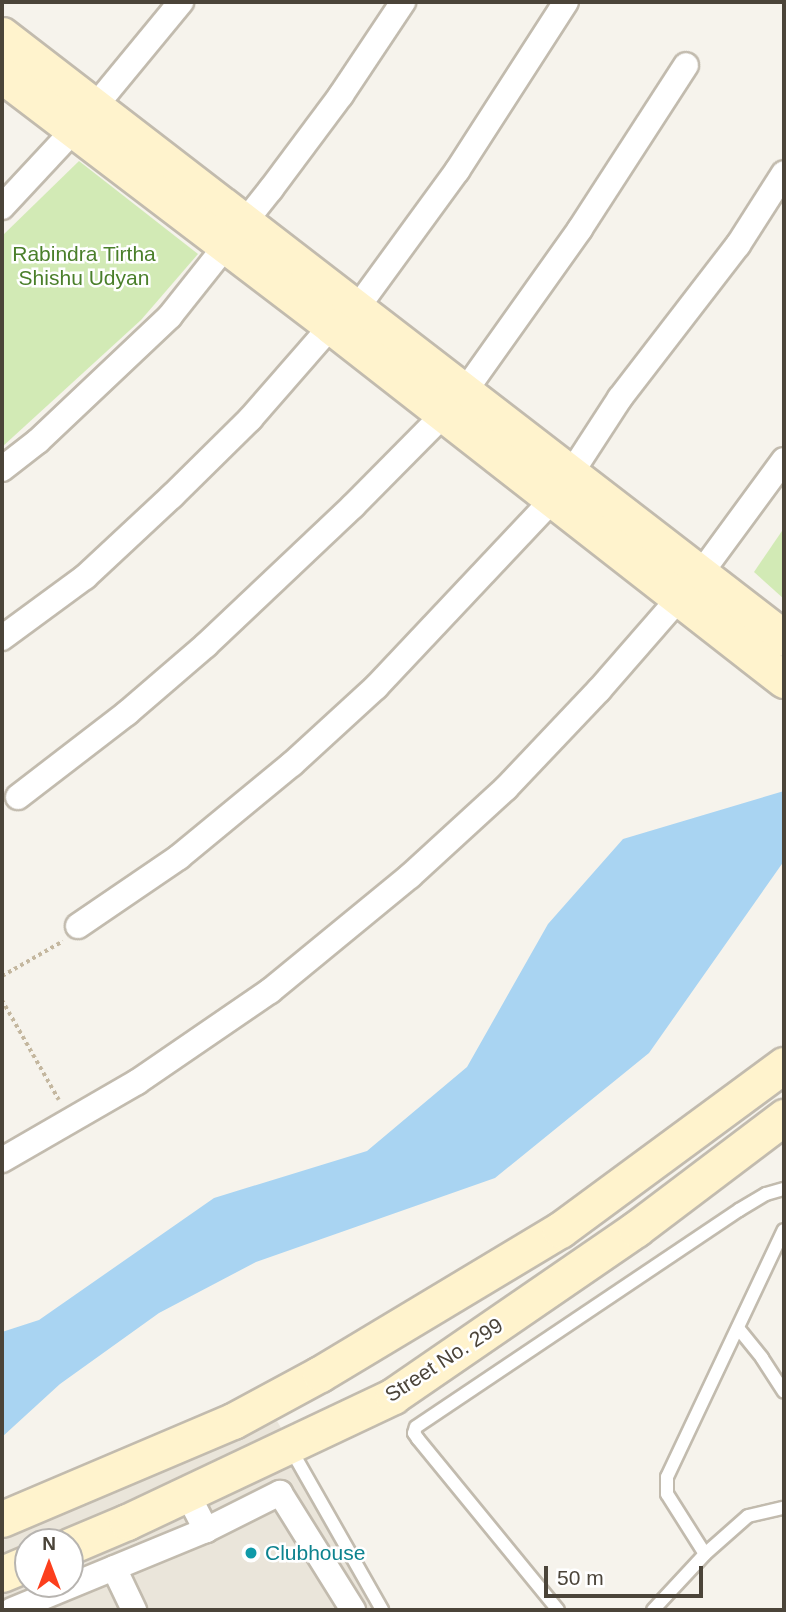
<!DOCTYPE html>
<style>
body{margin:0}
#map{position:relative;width:786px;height:1612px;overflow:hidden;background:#f6f3ec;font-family:Helvetica,sans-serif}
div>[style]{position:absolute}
.residential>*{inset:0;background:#eae5da}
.green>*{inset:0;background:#d2eab5}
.water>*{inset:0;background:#a9d4f2}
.path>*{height:3.5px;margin-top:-1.75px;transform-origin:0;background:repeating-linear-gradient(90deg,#c4b79f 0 3.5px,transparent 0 7px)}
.roads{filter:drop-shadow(2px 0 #c2bbae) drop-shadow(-2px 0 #c2bbae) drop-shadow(0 2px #c2bbae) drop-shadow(0 -2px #c2bbae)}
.lane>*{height:12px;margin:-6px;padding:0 6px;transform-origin:6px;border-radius:6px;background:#fff}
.street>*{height:24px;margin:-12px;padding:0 12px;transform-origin:12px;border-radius:12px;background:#fff}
.secondary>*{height:35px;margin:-17.5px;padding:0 17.5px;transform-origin:17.5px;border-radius:17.5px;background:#fff3cd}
.dots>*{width:19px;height:19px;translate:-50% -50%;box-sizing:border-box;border:4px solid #fff;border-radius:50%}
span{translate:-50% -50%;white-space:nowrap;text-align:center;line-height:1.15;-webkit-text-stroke:5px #fff;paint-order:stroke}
.park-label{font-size:21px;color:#4a7f2a}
.street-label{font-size:21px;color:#4b4439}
.culture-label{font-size:21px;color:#0d838f}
.left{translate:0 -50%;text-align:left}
.frame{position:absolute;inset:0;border:4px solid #4b4439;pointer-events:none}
.north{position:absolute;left:14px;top:1528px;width:70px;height:70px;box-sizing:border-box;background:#fff;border:2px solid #b7b4b0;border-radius:50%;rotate:0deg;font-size:19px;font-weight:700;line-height:28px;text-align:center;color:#4b4439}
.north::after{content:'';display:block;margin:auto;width:24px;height:32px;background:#fc3f1d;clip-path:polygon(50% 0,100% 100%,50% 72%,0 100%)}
.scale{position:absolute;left:544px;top:1566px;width:159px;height:32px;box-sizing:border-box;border:4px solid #4b4439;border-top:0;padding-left:9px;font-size:21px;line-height:24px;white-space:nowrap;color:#4b4439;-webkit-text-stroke:5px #fff;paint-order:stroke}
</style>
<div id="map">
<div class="residential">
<i style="clip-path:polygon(evenodd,277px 1421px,387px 1610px,2px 1610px,2px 1535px,277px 1421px,28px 1542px,70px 1542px,70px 1584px,28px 1584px,28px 1542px)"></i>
</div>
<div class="green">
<i style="clip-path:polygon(79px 161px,198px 254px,141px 320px,2px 447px,2px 236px)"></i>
<i style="clip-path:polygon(784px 528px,784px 599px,754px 572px)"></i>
</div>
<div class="water">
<i style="clip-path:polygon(784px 791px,784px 861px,649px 1053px,495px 1178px,256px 1262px,159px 1313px,60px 1384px,2px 1437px,2px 1332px,39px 1320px,214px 1198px,367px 1151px,467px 1067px,548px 924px,623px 839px)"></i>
</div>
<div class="path">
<i style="left:2px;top:976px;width:70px;rotate:-29.8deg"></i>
<i style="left:2px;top:1000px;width:115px;rotate:60.3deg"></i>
</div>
<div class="roads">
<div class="lane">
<i style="left:738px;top:1328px;width:38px;rotate:51deg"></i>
<i style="left:762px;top:1358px;width:40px;rotate:57.1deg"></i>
<i style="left:289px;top:1446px;width:189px;rotate:60.4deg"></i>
<i style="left:705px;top:1554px;width:71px;rotate:-122.3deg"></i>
<i style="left:667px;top:1494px;width:17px;rotate:-90deg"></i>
<i style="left:667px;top:1477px;width:273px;rotate:-64.7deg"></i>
<i style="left:558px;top:1610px;width:221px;rotate:-129.3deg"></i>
<i style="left:418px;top:1439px;width:7px;rotate:-124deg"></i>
<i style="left:414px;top:1433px;width:6px;rotate:-72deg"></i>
<i style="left:416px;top:1427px;width:389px;rotate:-33.9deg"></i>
<i style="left:739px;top:1210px;width:31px;rotate:-31deg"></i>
<i style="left:766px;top:1194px;width:19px;rotate:-16deg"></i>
<i style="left:653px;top:1610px;width:76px;rotate:-47.1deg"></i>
<i style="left:705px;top:1554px;width:57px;rotate:-41.5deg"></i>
<i style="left:748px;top:1516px;width:37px;rotate:-13deg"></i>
</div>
<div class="street">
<i style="left:2px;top:207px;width:125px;rotate:-47deg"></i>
<i style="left:87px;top:116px;width:148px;rotate:-50.5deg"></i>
<i style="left:357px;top:308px;width:170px;rotate:-53.9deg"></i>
<i style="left:457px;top:171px;width:201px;rotate:-57.2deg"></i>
<i style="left:465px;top:391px;width:199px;rotate:-54.6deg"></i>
<i style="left:580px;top:229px;width:195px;rotate:-57.1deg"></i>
<i style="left:2px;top:469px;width:46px;rotate:-37.9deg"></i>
<i style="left:38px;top:441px;width:182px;rotate:-43.4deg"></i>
<i style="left:170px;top:316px;width:162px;rotate:-51.5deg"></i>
<i style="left:271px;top:189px;width:117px;rotate:-53.3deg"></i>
<i style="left:341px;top:95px;width:112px;rotate:-56.3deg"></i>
<i style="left:570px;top:475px;width:92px;rotate:-57deg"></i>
<i style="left:620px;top:398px;width:193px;rotate:-52.4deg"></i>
<i style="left:738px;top:245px;width:85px;rotate:-57.4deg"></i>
<i style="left:2px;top:638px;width:103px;rotate:-36.3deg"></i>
<i style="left:85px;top:577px;width:119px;rotate:-43deg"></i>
<i style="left:172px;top:496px;width:110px;rotate:-44.6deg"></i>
<i style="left:250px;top:419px;width:123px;rotate:-48.9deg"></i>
<i style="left:18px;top:797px;width:138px;rotate:-37.6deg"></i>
<i style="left:127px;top:713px;width:104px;rotate:-40.7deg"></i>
<i style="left:206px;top:645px;width:202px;rotate:-43.4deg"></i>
<i style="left:353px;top:506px;width:128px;rotate:-45.3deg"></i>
<i style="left:78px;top:926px;width:122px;rotate:-34.3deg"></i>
<i style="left:179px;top:857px;width:146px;rotate:-39.5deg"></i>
<i style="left:292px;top:764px;width:114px;rotate:-42.5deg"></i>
<i style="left:376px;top:687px;width:257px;rotate:-46.7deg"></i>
<i style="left:2px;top:1160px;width:156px;rotate:-30deg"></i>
<i style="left:137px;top:1082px;width:161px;rotate:-34.4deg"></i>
<i style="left:270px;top:991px;width:181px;rotate:-39.4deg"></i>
<i style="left:410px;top:876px;width:130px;rotate:-42.5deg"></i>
<i style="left:506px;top:788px;width:135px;rotate:-46.5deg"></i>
<i style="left:599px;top:690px;width:155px;rotate:-48.9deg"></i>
<i style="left:701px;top:573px;width:140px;rotate:-53.7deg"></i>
<i style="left:187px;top:1493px;width:42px;rotate:62.8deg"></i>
<i style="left:206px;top:1530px;width:83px;rotate:-26.6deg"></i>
<i style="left:280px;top:1493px;width:138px;rotate:58deg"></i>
<i style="left:114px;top:1568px;width:47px;rotate:64.5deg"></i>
<i style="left:12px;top:1610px;width:210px;rotate:-22.4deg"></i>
</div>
<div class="secondary">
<i style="left:2px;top:35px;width:987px;rotate:37.64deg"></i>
<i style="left:2px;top:75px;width:414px;rotate:37.3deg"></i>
<i style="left:331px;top:326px;width:575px;rotate:38.01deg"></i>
<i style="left:2px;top:1519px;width:251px;rotate:-23deg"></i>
<i style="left:233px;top:1421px;width:99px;rotate:-28.4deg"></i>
<i style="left:320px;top:1374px;width:280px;rotate:-31deg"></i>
<i style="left:560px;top:1230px;width:278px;rotate:-36.4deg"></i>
<i style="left:70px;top:1546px;width:62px;rotate:-22.8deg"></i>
<i style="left:127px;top:1522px;width:294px;rotate:-25.3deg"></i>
<i style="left:393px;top:1396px;width:295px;rotate:-34.5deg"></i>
<i style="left:636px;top:1229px;width:186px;rotate:-37.1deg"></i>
<i style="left:2px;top:1574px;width:28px;rotate:-23deg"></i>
</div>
</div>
<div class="dots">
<i style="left:251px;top:1553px;background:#0f9aa8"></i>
</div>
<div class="park-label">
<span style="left:84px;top:266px">Rabindra Tirtha<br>Shishu Udyan</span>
</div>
<div class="street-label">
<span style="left:444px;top:1360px;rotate:-33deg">Street No. 299</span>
</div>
<div class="culture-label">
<span class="left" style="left:265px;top:1553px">Clubhouse</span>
</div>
<div class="frame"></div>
<div class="north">N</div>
<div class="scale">50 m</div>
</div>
